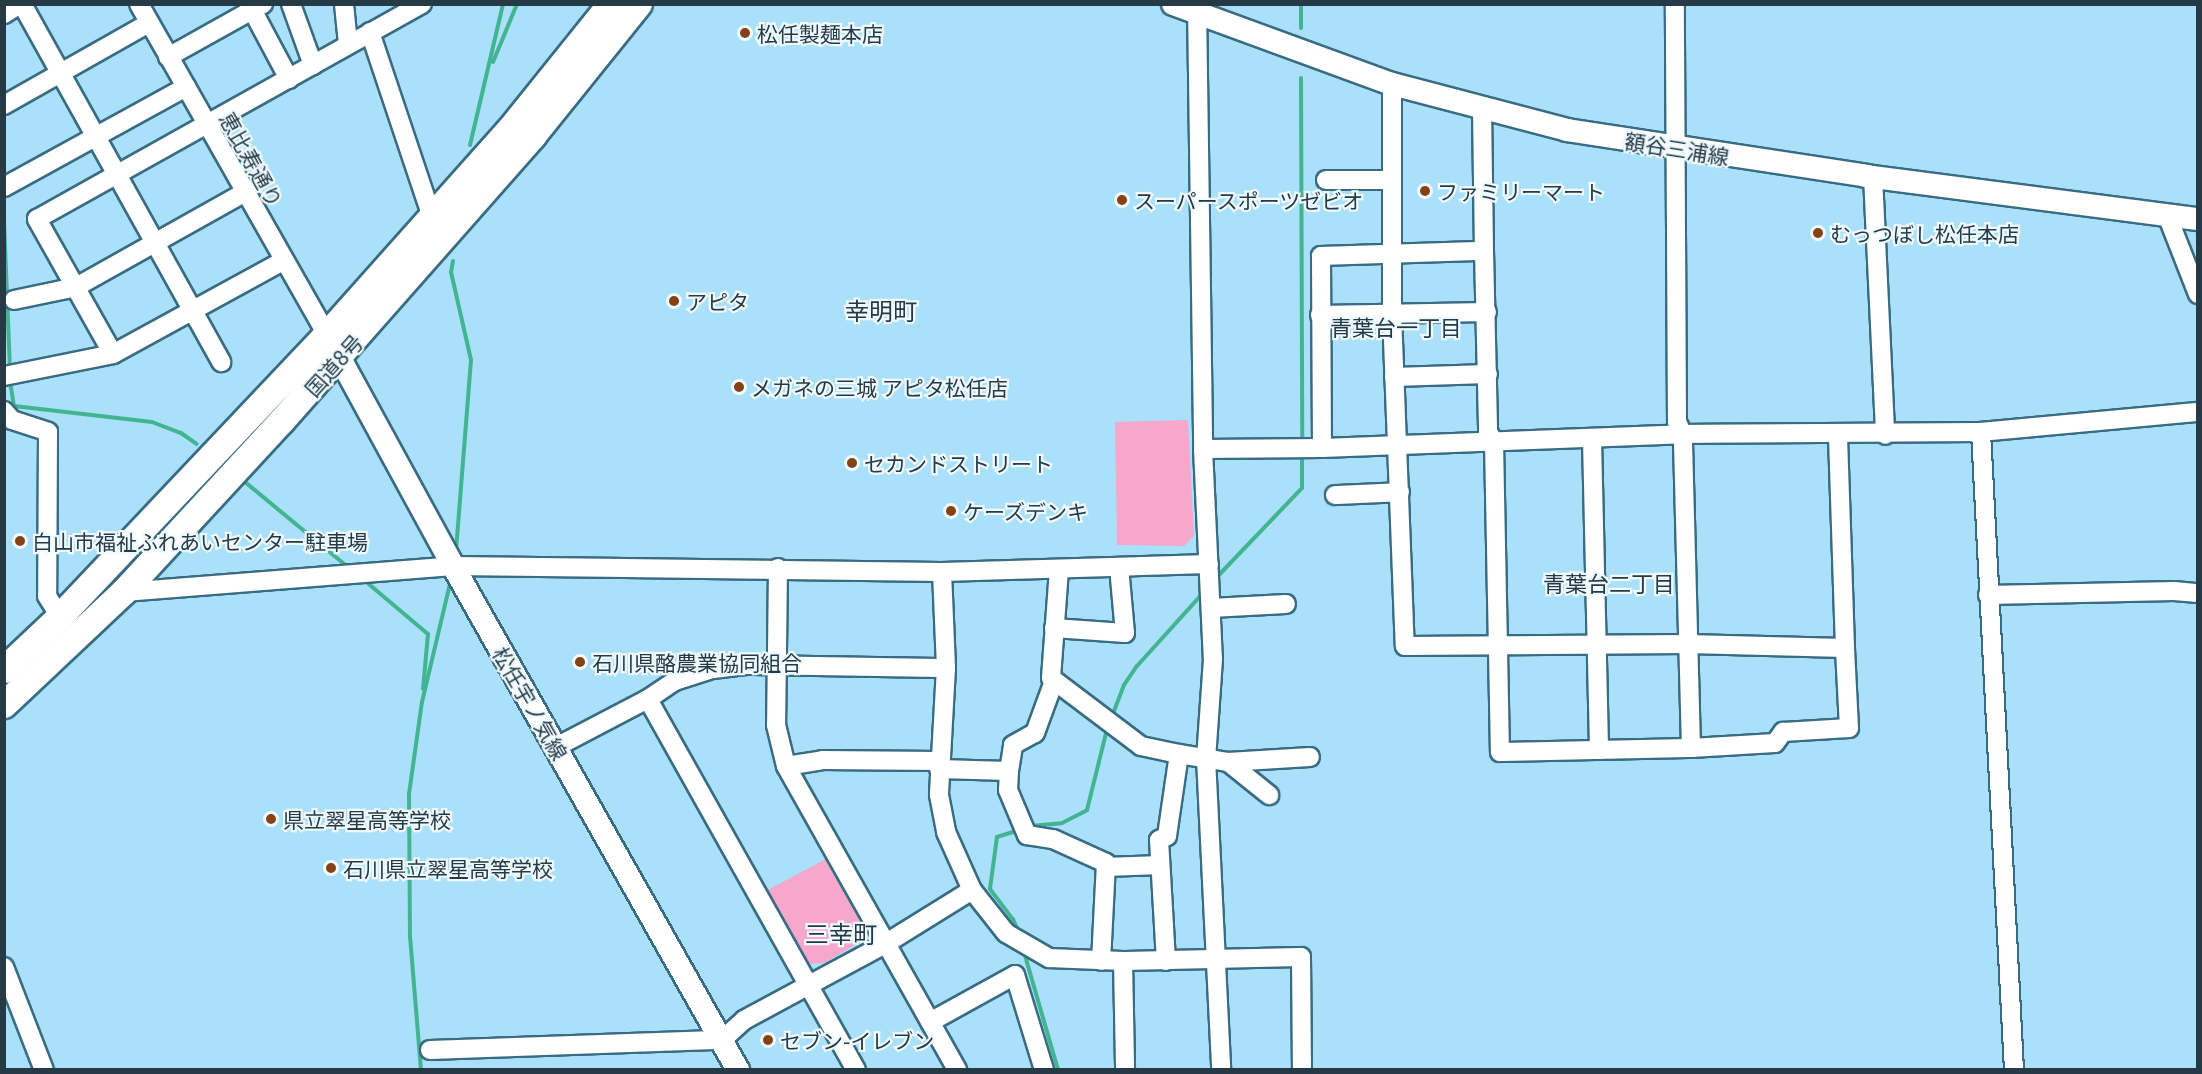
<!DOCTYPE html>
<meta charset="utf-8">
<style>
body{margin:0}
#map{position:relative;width:2202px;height:1074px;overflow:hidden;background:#aae0fa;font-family:Georgia,"Noto Sans JP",serif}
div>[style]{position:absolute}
.green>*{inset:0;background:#f7a6cc}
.stream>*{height:4px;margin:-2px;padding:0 2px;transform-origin:2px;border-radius:2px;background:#43b492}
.roads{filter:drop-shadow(2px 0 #396c83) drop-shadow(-2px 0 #396c83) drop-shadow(0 2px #396c83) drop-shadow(0 -2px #396c83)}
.minor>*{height:18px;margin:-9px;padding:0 9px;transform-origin:9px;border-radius:9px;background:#fff}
.major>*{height:22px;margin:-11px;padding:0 11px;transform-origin:11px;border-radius:11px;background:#fff}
.highway>*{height:26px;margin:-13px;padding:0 13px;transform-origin:13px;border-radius:13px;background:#fff}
.dots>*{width:16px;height:16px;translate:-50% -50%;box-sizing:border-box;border:3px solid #effaff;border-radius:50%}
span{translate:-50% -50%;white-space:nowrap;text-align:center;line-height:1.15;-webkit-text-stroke:4.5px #effaff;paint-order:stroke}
.poi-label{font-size:21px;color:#253a45}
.left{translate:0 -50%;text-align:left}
.street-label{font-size:21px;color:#253a45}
.neighbourhood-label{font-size:22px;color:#253a45}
.quarter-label{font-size:24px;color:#253a45}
.frame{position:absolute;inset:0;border:6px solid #253a45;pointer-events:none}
</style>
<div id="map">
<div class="green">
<i style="clip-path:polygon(1188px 420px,1194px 536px,1184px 546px,1117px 545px,1115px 422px)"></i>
<i style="clip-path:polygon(826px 859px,867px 927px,862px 941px,824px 963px,806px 964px,764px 892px)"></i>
</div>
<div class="stream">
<i style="left:1301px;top:4px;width:24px;rotate:90deg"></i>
<i style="left:493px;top:62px;width:63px;rotate:-67.5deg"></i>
<i style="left:1301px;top:78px;width:364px;rotate:89.8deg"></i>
<i style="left:470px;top:145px;width:145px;rotate:-76.8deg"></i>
<i style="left:4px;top:221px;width:150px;rotate:87.7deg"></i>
<i style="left:453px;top:261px;width:11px;rotate:100deg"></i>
<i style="left:451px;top:272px;width:90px;rotate:77.2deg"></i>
<i style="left:471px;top:360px;width:191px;rotate:94.5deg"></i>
<i style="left:10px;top:381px;width:25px;rotate:81deg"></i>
<i style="left:14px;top:406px;width:139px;rotate:6.6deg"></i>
<i style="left:152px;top:422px;width:31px;rotate:21deg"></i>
<i style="left:181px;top:433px;width:19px;rotate:35deg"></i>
<i style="left:245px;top:482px;width:135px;rotate:39.6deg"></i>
<i style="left:1216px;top:578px;width:124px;rotate:-46.3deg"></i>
<i style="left:1302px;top:488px;width:35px;rotate:-90deg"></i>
<i style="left:364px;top:580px;width:84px;rotate:40.2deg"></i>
<i style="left:428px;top:634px;width:55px;rotate:95.2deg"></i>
<i style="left:1114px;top:711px;width:28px;rotate:-69deg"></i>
<i style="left:1124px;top:685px;width:23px;rotate:-56deg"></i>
<i style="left:1137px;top:666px;width:98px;rotate:-47.9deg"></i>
<i style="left:1030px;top:826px;width:32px;rotate:-5deg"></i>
<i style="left:1062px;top:823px;width:28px;rotate:-27deg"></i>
<i style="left:1087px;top:810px;width:79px;rotate:-76.1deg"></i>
<i style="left:1013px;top:832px;width:17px;rotate:163deg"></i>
<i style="left:997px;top:837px;width:52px;rotate:97.7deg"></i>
<i style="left:990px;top:889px;width:38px;rotate:53deg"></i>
<i style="left:1013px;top:919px;width:15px;rotate:67deg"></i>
<i style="left:1024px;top:952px;width:123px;rotate:73.9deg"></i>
<i style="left:421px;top:1070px;width:133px;rotate:-94.7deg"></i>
<i style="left:410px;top:937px;width:143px;rotate:-90.4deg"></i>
<i style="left:409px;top:794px;width:93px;rotate:-82deg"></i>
<i style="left:422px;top:702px;width:121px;rotate:-76.7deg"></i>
</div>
<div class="roads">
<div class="minor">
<i style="left:22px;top:4px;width:410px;rotate:60.9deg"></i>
<i style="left:139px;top:4px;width:381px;rotate:60.4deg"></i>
<i style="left:249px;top:4px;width:85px;rotate:61.9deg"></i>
<i style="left:291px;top:4px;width:65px;rotate:70.2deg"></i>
<i style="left:344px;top:4px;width:40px;rotate:84.3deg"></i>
<i style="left:1197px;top:4px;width:445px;rotate:89.2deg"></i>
<i style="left:1203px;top:449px;width:210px;rotate:87.3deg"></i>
<i style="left:1213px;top:659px;width:99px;rotate:94deg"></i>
<i style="left:1206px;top:758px;width:312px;rotate:87.2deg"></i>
<i style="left:4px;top:14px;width:19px;rotate:-32deg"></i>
<i style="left:370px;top:32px;width:195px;rotate:71.5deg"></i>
<i style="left:168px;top:57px;width:109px;rotate:-29.2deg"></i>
<i style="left:1392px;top:84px;width:230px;rotate:90deg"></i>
<i style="left:1392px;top:314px;width:332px;rotate:87.8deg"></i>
<i style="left:1405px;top:646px;width:283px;rotate:-0.4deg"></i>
<i style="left:1688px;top:644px;width:157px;rotate:1.5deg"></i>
<i style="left:1845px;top:648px;width:212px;rotate:-91.9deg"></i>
<i style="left:4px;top:105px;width:167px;rotate:-29.5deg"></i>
<i style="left:1482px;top:108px;width:143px;rotate:89.2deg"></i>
<i style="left:1873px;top:176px;width:259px;rotate:87.3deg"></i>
<i style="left:1326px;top:180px;width:65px"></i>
<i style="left:4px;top:187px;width:208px;rotate:-28.8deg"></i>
<i style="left:2167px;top:215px;width:85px;rotate:68.6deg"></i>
<i style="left:14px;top:300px;width:63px;rotate:-11.8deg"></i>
<i style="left:76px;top:287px;width:194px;rotate:-29.3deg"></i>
<i style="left:1320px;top:315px;width:167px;rotate:-1deg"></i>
<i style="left:113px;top:354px;width:155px;rotate:-119.4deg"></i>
<i style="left:37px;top:219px;width:441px;rotate:-29.2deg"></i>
<i style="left:4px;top:376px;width:111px;rotate:-11.4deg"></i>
<i style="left:113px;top:354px;width:194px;rotate:-28.7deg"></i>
<i style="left:1394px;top:377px;width:94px;rotate:-1.8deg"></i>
<i style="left:4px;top:411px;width:12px;rotate:48deg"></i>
<i style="left:12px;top:420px;width:38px;rotate:18deg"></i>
<i style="left:48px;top:432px;width:164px;rotate:90.3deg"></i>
<i style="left:47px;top:596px;width:25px;rotate:58deg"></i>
<i style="left:1981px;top:432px;width:639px;rotate:87.04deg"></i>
<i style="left:1592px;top:439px;width:311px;rotate:88.7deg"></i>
<i style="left:1322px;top:448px;width:192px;rotate:-90.3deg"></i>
<i style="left:1321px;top:256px;width:163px;rotate:-1.8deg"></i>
<i style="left:1484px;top:251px;width:181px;rotate:88.7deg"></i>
<i style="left:1488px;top:432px;width:12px;rotate:59deg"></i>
<i style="left:1494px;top:442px;width:310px;rotate:88.9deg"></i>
<i style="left:1500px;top:752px;width:191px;rotate:-1.2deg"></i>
<i style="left:1691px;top:748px;width:314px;rotate:-91.5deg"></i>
<i style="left:1683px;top:434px;width:13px;rotate:-117deg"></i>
<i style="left:1677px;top:422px;width:418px;rotate:-90.3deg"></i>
<i style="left:1203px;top:449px;width:119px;rotate:-0.5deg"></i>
<i style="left:1322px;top:448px;width:361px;rotate:-2.2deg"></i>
<i style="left:1683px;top:434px;width:298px;rotate:-0.4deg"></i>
<i style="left:1981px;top:432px;width:218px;rotate:-5.3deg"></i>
<i style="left:1335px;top:495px;width:65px;rotate:-2.6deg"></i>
<i style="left:778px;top:568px;width:157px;rotate:90.7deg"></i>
<i style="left:776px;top:725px;width:42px;rotate:76.3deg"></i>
<i style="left:786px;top:766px;width:349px;rotate:60.6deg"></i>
<i style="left:1059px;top:569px;width:109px;rotate:94.2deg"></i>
<i style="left:1051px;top:678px;width:113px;rotate:37.1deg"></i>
<i style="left:1141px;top:746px;width:39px;rotate:12deg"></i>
<i style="left:942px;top:572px;width:96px;rotate:87.6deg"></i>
<i style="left:946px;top:668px;width:127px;rotate:93.2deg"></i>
<i style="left:939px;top:795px;width:38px;rotate:79deg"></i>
<i style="left:946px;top:832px;width:64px;rotate:65.9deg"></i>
<i style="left:972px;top:890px;width:55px;rotate:51.7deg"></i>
<i style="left:1006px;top:933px;width:50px;rotate:30.2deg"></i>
<i style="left:1049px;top:958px;width:74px;rotate:2.3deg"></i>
<i style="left:1123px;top:961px;width:178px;rotate:-1.3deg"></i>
<i style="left:1301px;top:957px;width:113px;rotate:89.5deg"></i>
<i style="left:124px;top:592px;width:330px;rotate:-4.5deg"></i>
<i style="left:453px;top:566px;width:489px;rotate:0.7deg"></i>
<i style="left:942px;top:572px;width:267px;rotate:-1.7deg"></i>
<i style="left:1988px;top:595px;width:186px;rotate:-1.2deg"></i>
<i style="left:2174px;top:591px;width:24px;rotate:5deg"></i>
<i style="left:1211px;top:608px;width:75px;rotate:-3.1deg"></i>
<i style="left:1054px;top:628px;width:71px;rotate:4deg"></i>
<i style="left:1125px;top:633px;width:66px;rotate:-95.2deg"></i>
<i style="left:556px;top:747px;width:104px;rotate:-27.6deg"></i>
<i style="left:1691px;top:748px;width:84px;rotate:-3.4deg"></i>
<i style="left:1775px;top:743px;width:14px;rotate:-54deg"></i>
<i style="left:1783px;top:732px;width:66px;rotate:-3.5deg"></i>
<i style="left:1849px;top:728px;width:80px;rotate:-92.9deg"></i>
<i style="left:1228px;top:762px;width:53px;rotate:38.8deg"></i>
<i style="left:786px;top:766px;width:36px;rotate:-9deg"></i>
<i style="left:822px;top:760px;width:117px;rotate:0.5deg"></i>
<i style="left:939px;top:769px;width:70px;rotate:1.6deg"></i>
<i style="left:1009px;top:771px;width:26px;rotate:-81deg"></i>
<i style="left:1013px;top:745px;width:25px;rotate:-29deg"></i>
<i style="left:1035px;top:733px;width:55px;rotate:-69.9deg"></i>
<i style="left:1009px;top:771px;width:19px;rotate:93deg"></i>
<i style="left:1008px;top:790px;width:49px;rotate:67.1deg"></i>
<i style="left:1027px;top:835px;width:26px;rotate:9deg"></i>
<i style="left:1053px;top:839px;width:58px;rotate:24.4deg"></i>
<i style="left:1106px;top:863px;width:98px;rotate:92.9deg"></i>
<i style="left:1106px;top:867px;width:54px;rotate:-2.1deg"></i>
<i style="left:1123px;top:961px;width:109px;rotate:88.9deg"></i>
<i style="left:1166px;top:961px;width:121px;rotate:-93.3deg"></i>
<i style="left:1159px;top:840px;width:9px;rotate:-27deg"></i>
<i style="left:1167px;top:836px;width:83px;rotate:-81.7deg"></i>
<i style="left:1179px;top:754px;width:50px;rotate:9.3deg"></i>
<i style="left:1228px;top:762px;width:82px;rotate:-3.5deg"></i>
<i style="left:4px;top:967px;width:110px;rotate:68.8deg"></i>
<i style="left:930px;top:1022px;width:97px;rotate:-28.9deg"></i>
<i style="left:1015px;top:975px;width:99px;rotate:73deg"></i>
<i style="left:430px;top:1050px;width:292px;rotate:-2deg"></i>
<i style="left:722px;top:1040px;width:30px;rotate:-42deg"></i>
<i style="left:744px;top:1020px;width:160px;rotate:-28.3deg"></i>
<i style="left:885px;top:944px;width:102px;rotate:-31.8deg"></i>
<i style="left:856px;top:1070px;width:425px;rotate:-119.3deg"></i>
<i style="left:648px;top:699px;width:32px;rotate:-34deg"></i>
<i style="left:675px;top:681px;width:40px;rotate:-18deg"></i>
<i style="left:713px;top:669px;width:33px;rotate:-7deg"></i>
<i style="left:746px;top:665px;width:200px;rotate:0.9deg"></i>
</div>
<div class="major">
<i style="left:1173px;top:4px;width:233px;rotate:20.1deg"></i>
<i style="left:1392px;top:84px;width:181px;rotate:14.7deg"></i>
<i style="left:1567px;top:130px;width:303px;rotate:8.7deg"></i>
<i style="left:1866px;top:176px;width:335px;rotate:7.4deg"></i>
<i style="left:331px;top:342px;width:255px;rotate:61.4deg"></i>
<i style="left:453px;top:566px;width:579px;rotate:60.51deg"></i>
</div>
<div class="highway">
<i style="left:4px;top:670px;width:77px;rotate:-43.4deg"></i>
<i style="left:60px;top:617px;width:388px;rotate:-46.6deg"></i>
<i style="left:327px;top:335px;width:273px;rotate:-48.3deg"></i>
<i style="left:509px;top:131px;width:163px;rotate:-51.2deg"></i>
<i style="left:4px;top:705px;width:165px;rotate:-43.3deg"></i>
<i style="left:124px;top:592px;width:233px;rotate:-47.3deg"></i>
<i style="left:282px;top:421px;width:380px;rotate:-48.6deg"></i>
<i style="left:533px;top:136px;width:169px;rotate:-51.2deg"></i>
</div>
</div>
<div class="dots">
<i style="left:745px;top:33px;background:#854215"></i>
<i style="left:1425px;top:191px;background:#854215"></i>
<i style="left:1122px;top:200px;background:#854215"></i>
<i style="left:1818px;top:233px;background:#854215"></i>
<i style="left:674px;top:301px;background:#854215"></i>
<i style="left:739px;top:387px;background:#854215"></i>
<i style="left:852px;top:463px;background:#854215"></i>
<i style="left:951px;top:511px;background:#854215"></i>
<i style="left:20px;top:541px;background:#854215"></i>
<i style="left:580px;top:662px;background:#854215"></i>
<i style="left:271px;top:819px;background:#854215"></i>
<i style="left:331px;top:868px;background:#854215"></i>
<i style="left:768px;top:1040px;background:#854215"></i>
</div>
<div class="poi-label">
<span class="left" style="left:757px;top:33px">松任製麺本店</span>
<span class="left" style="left:1437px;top:191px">ファミリーマート</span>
<span class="left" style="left:1134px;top:200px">スーパースポーツゼビオ</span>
<span class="left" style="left:1830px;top:233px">むっつぼし松任本店</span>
<span class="left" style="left:686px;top:301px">アピタ</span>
<span class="left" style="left:751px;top:387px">メガネの三城 アピタ松任店</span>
<span class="left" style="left:864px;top:463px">セカンドストリート</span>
<span class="left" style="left:963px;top:511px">ケーズデンキ</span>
<span class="left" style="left:32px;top:541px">白山市福祉ふれあいセンター駐車場</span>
<span class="left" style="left:592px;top:662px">石川県酪農業協同組合</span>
<span class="left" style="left:283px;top:819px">県立翠星高等学校</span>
<span class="left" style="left:343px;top:868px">石川県立翠星高等学校</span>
<span class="left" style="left:780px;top:1040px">セブン-イレブン</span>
</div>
<div class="street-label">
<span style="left:1677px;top:148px;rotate:9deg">額谷三浦線</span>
<span style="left:252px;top:159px;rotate:61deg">恵比寿通り</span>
<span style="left:333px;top:365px;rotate:-48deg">国道8号</span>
<span style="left:531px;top:703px;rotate:60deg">松任宇ノ気線</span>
</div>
<div class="neighbourhood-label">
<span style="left:1396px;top:327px">青葉台一丁目</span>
<span style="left:1609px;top:583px">青葉台二丁目</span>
</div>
<div class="quarter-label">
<span style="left:881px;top:310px">幸明町</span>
<span style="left:841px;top:933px">三幸町</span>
</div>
<div class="frame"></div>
</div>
